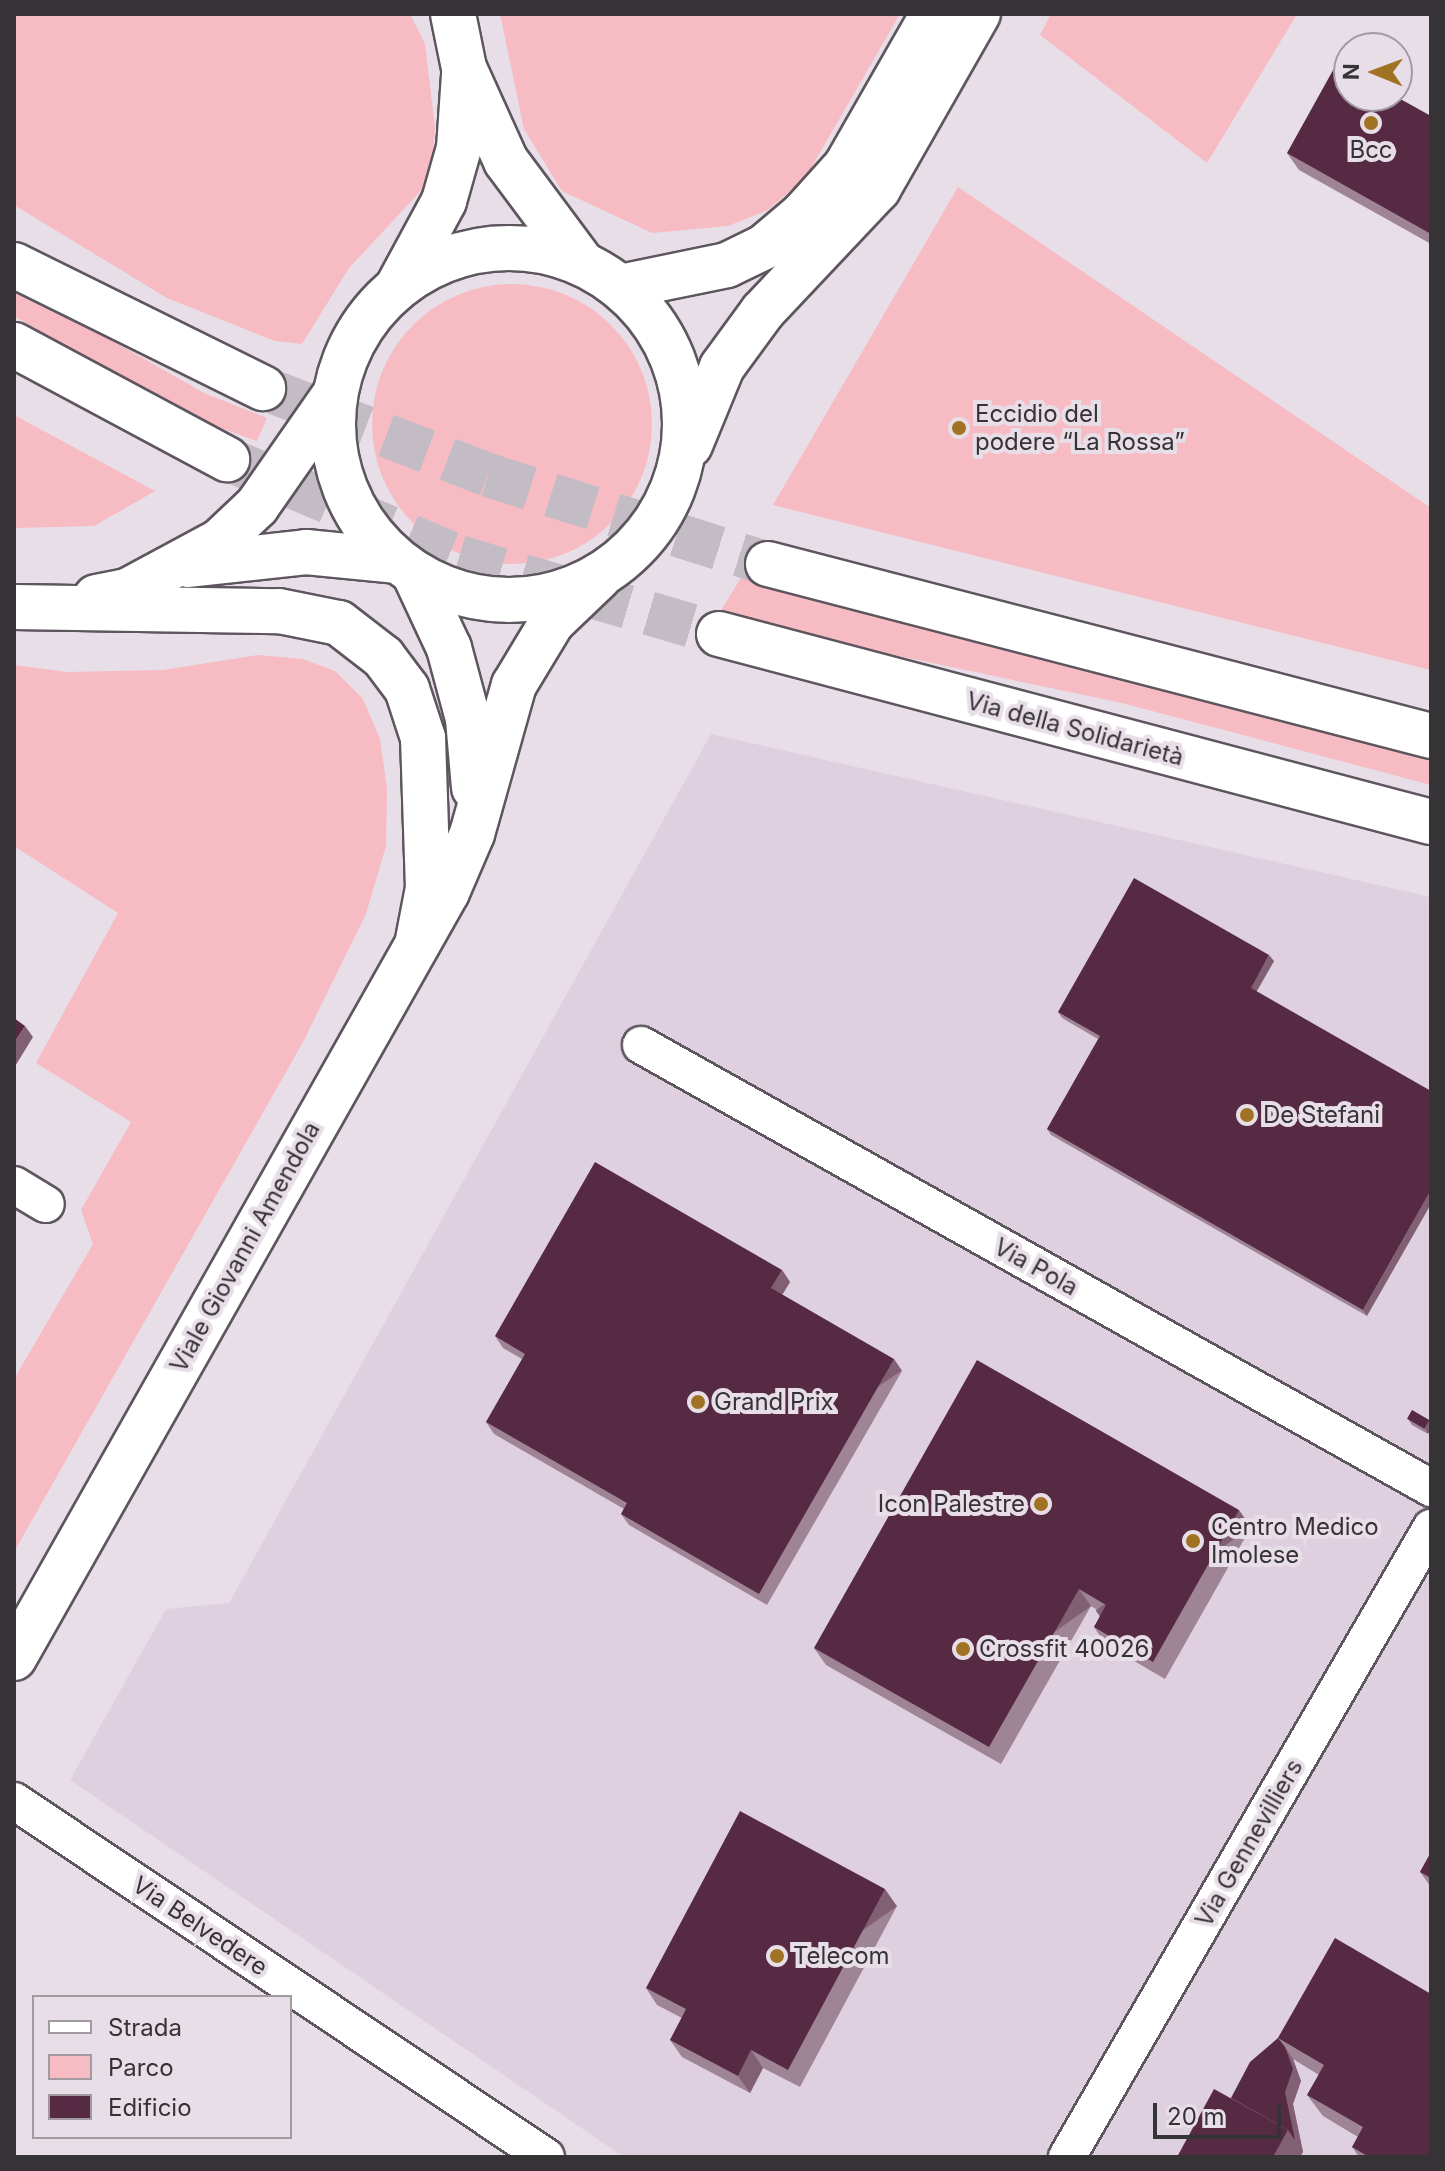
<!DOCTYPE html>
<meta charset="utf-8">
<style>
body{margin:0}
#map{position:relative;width:1445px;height:2171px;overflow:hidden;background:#e8dee8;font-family:Inter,sans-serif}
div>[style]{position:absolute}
.built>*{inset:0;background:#dfd0e0}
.green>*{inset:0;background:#f7bbc3}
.round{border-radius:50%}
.highway-tunnel>*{height:44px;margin-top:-22px;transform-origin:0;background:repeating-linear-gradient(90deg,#c4bcc4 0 44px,transparent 0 66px)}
.roads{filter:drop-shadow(2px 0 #5e565f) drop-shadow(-2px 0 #5e565f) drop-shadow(0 2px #5e565f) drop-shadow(0 -2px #5e565f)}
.street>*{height:36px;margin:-18px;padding:0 18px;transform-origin:18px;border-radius:18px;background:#fff}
.primary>*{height:44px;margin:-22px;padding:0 22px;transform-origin:22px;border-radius:22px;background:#fff}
.primary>.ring{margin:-22px;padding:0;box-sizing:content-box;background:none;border:44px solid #fff;border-radius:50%}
.highway>*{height:44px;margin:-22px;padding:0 22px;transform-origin:22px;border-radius:22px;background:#fff}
.wall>*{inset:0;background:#9f8495}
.shaded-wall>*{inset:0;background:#826074;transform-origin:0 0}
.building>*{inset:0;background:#562a42;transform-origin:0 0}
.dots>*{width:22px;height:22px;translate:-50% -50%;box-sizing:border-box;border:4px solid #e8dee8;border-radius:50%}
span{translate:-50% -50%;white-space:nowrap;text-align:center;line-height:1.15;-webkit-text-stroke:8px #e8dee8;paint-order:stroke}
.poi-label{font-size:24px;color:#363336}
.left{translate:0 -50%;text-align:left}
.right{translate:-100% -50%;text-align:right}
.street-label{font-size:24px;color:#363336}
.frame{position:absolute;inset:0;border:16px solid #363336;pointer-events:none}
.legend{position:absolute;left:32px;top:1995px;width:260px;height:144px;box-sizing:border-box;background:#e8dee8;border:2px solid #a19aa1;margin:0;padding:10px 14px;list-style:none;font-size:24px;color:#363336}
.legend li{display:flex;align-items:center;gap:16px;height:40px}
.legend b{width:40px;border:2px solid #a19aa1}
.north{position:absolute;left:1333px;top:32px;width:80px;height:80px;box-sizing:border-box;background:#e8dee8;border:2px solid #a19aa1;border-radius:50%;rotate:271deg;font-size:22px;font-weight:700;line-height:32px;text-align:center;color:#363336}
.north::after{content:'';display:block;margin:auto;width:28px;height:36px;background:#9f7323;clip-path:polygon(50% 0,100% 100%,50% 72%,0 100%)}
.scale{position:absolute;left:1153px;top:2103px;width:128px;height:36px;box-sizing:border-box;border:4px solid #363336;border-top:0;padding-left:10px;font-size:24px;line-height:28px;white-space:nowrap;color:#363336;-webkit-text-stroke:6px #e8dee8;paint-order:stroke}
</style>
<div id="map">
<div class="built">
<i style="clip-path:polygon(711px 734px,1431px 897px,1431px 2157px,624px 2157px,70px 1780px,166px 1609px,229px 1603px)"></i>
</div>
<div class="green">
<i style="clip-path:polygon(14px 14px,410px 14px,425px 44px,435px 128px,431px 180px,349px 268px,302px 344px,275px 341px,167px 298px,14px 205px)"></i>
<i style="clip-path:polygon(500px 14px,900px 14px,804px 180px,766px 211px,728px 226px,652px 233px,562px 191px,524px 129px)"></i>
<i style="clip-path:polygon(1051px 14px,1297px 14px,1207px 163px,1040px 35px)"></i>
<i style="clip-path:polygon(958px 187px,1431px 508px,1431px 670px,773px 505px)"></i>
<i class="round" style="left:372px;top:284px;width:280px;height:280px"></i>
<i style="clip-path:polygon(14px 285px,204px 393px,267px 418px,257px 441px,193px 418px,14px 316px)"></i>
<i style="clip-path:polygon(14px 415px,155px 491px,94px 526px,14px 528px)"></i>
<i style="clip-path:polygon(744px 573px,818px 599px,1431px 757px,1431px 785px,1122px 703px,804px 636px,720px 612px)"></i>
<i style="clip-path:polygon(258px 655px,303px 659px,335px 671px,363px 699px,380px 739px,387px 789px,386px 846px,366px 914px,303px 1042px,14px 1552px,14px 1379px,93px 1244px,81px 1210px,131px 1122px,36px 1063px,118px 913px,14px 846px,14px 665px,67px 672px,163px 670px)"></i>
</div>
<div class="highway-tunnel">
<i style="left:263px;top:388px;width:241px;rotate:21.1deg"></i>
<i style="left:488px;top:475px;width:294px;rotate:17.6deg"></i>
<i style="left:227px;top:459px;width:252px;rotate:22.9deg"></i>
<i style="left:459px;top:557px;width:271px;rotate:16.5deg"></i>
</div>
<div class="roads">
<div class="street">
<i style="left:641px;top:1045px;width:906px;rotate:29.28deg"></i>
<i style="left:14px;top:1185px;width:37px;rotate:31deg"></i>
<i style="left:14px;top:1801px;width:640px;rotate:33.79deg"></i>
<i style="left:1067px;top:2157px;width:727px;rotate:-59.94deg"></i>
</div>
<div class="primary">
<i class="ring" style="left:333px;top:248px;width:308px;height:308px"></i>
<i style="left:620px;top:287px;width:109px;rotate:-11.6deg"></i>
<i style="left:727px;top:265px;width:41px;rotate:-25.9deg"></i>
<i style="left:764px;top:247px;width:51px;rotate:-40.2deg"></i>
<i style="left:803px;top:214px;width:64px;rotate:-48.1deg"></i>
<i style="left:846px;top:166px;width:175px;rotate:-60.2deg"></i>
<i style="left:690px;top:445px;width:84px;rotate:-67.7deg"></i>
<i style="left:722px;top:367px;width:69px;rotate:-53.8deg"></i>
<i style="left:763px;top:311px;width:168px;rotate:-46.7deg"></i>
<i style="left:878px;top:189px;width:202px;rotate:-60.3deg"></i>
<i style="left:414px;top:573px;width:83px;rotate:65deg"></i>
<i style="left:449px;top:648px;width:73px;rotate:75deg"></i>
<i style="left:468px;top:719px;width:69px;rotate:85deg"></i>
<i style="left:14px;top:1658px;width:880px;rotate:-60.52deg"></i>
<i style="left:447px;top:892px;width:63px;rotate:-66.7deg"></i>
<i style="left:472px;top:834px;width:155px;rotate:-74.3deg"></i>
<i style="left:514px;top:685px;width:74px;rotate:-58.9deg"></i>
<i style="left:552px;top:622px;width:64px;rotate:-43.7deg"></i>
</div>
<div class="highway">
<i style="left:453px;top:14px;width:55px;rotate:78.5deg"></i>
<i style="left:464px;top:68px;width:102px;rotate:65.7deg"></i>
<i style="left:506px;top:161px;width:127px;rotate:53.3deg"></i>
<i style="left:14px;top:265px;width:278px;rotate:26.3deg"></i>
<i style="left:397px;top:288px;width:99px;rotate:-61.6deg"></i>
<i style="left:444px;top:201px;width:55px;rotate:-74.2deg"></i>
<i style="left:459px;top:148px;width:74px;rotate:-86.1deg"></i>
<i style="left:14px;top:345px;width:242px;rotate:28.2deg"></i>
<i style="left:768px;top:564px;width:685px;rotate:14.54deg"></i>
<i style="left:189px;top:565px;width:118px;rotate:-6.3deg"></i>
<i style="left:306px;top:552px;width:90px;rotate:5.7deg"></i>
<i style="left:96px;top:597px;width:32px;rotate:-11deg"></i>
<i style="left:127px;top:591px;width:106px;rotate:-28.3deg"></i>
<i style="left:220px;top:541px;width:51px;rotate:-43.4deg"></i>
<i style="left:257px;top:506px;width:136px;rotate:-55.1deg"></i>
<i style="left:14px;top:607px;width:265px;rotate:0.9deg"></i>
<i style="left:279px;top:611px;width:61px;rotate:11.3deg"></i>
<i style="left:339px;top:623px;width:56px;rotate:37.7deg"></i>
<i style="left:383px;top:657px;width:40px;rotate:53deg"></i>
<i style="left:407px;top:689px;width:52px;rotate:71.9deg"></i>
<i style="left:423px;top:738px;width:150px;rotate:88.1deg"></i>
<i style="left:428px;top:888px;width:53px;rotate:100.9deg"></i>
<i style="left:719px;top:634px;width:736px;rotate:14.79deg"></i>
</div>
</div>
<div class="wall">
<i style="clip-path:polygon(1431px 116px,1431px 244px,1299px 170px,1287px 153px)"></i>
<i style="clip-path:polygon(1274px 961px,1257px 991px,1367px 1316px,1051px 1135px,1047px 1129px,1098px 1039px,1062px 1018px,1058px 1012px)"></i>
<i style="clip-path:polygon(782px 1270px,790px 1282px,782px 1295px,902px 1371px,767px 1605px,629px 1525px,621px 1514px,624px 1509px,494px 1434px,486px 1422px,522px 1359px,503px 1348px,495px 1336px)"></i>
<i style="clip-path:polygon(1412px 1410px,1428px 1434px,1412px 1425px,1408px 1419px)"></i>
<i style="clip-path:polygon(1251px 1527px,1165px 1679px,1105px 1644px,1094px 1627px,1102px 1613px,1091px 1606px,1001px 1764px,826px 1665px,814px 1648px)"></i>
<i style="clip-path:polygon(1431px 1852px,1431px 1887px,1420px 1872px)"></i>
<i style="clip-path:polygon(897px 1906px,800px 2087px,763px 2068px,750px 2093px,682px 2057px,670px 2040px,682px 2018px,657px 2005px,646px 1988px)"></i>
<i style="clip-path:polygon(1335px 1938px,1431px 2157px,1359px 2157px,1352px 2147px,1358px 2137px,1323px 2116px,1307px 2095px,1319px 2075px,1293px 2059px,1301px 2081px,1293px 2104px,1303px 2152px,1300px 2157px,1177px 2157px,1231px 2098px,1278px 2038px)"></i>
</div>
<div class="shaded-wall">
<i style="clip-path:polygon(1269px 955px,1274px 961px,1255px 994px,1251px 988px)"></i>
<i style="clip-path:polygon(25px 1026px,33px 1037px,14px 1068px,14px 1043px)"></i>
<i style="clip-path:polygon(1431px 1190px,1431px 1204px,1367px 1316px,1363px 1310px)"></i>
<i style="clip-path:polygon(782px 1270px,790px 1282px,779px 1300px,771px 1288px)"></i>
<i style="left:894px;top:1359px;width:14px;height:271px;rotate:56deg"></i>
<i style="clip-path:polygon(1429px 1420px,1431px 1423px,1431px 1429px,1428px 1434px,1424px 1428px)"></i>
<i style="left:1239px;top:1510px;width:21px;height:175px;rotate:55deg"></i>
<i style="left:1079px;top:1589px;width:21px;height:182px;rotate:55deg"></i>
<i style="left:885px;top:1889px;width:21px;height:205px;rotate:55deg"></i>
<i style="clip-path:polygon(1285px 2047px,1293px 2059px,1301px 2081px,1293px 2104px,1303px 2152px,1300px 2157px,1273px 2157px,1288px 2130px,1285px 2092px)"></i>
<i style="clip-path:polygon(751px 2050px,763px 2068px,750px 2093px,738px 2076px)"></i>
</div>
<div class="building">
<i style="clip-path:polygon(1337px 63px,1349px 70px,1349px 96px,1395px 96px,1431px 116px,1431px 234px,1287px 153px)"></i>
<i style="clip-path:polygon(1134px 878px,1269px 955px,1251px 988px,1431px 1091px,1431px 1190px,1363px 1310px,1047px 1129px,1100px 1036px,1058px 1012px)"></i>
<i style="clip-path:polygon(14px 1018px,25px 1026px,14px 1043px)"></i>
<i style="clip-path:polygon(595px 1162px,782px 1270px,771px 1288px,894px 1359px,759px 1594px,621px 1514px,627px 1503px,486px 1422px,525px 1354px,495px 1336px)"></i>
<i style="clip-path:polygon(977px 1360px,1239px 1510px,1153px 1662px,1094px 1627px,1106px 1605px,1079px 1589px,989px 1747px,814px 1648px)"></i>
<i style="left:1412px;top:1410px;width:20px;height:10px;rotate:30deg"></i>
<i style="clip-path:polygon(740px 1811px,885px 1889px,788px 2070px,751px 2050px,738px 2076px,670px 2040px,686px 2009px,646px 1988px)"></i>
<i style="clip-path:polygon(1431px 1852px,1431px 1878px,1420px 1872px)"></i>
<i style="clip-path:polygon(1335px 1938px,1431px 1994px,1431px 2157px,1369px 2157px,1352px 2147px,1363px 2127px,1307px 2095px,1324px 2065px,1278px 2038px)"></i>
<i style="clip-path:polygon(1278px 2038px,1285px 2047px,1293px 2069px,1285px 2092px,1295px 2140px,1288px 2130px,1231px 2098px,1250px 2062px)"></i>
<i style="clip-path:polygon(1214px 2089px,1288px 2130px,1273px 2157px,1177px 2157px)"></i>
</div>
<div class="dots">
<i style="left:1371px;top:123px;background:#9f7323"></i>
<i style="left:959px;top:428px;background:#9f7323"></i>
<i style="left:1247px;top:1115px;background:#9f7323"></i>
<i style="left:698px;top:1402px;background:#9f7323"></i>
<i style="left:1041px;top:1504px;background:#9f7323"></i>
<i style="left:1193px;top:1541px;background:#9f7323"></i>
<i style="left:963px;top:1649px;background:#9f7323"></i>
<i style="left:777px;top:1956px;background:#9f7323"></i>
</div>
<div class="poi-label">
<span style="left:1371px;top:150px">Bcc</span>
<span class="left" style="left:975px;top:428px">Eccidio del<br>podere “La Rossa”</span>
<span class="left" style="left:1263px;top:1115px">De Stefani</span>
<span class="left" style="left:714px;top:1402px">Grand Prix</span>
<span class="right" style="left:1025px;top:1504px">Icon Palestre</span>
<span class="left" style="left:1211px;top:1541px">Centro Medico<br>Imolese</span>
<span class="left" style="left:979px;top:1649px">Crossfit 40026</span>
<span class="left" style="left:793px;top:1956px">Telecom</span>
</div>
<div class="street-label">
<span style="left:1075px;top:729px;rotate:15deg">Via della Solidarietà</span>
<span style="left:245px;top:1247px;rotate:-61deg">Viale Giovanni Amendola</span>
<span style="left:1036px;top:1267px;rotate:29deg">Via Pola</span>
<span style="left:1249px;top:1843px;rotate:-60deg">Via Gennevilliers</span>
<span style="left:200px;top:1926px;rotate:34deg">Via Belvedere</span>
</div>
<div class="frame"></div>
<ul class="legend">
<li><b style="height:10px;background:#fff"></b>Strada</li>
<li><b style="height:22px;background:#f7bbc3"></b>Parco</li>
<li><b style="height:22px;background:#562a42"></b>Edificio</li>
</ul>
<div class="north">N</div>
<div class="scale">20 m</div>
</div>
